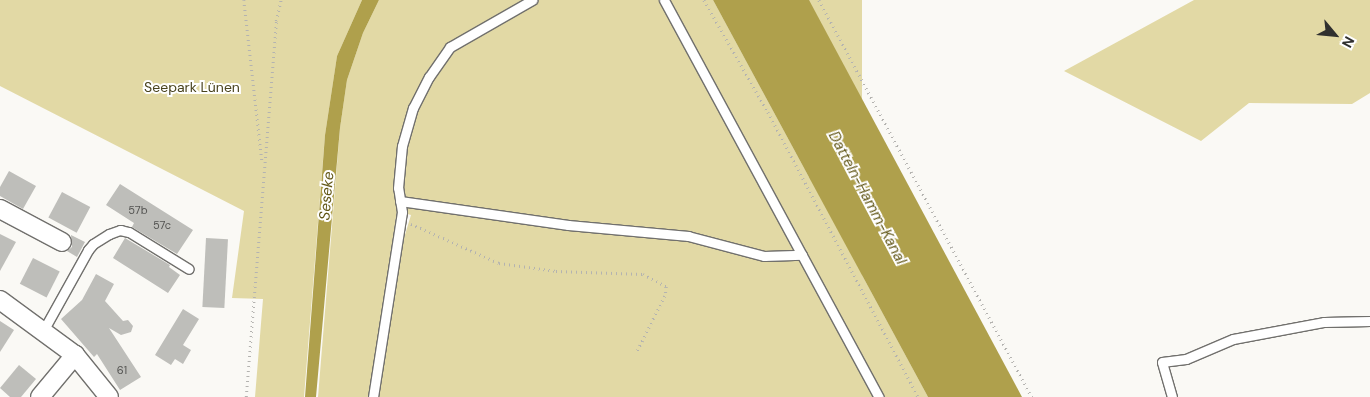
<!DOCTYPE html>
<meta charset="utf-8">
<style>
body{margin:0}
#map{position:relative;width:1370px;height:397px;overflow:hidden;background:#faf9f5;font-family:"DM Sans",sans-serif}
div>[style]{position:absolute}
.green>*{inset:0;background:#e2d9a5;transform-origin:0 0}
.water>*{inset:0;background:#afa04c}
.building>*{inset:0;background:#bebeba;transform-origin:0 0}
.path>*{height:2.5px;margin-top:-1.25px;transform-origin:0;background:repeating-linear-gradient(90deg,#b4b3b0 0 1px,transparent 0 5px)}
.roads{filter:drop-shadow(1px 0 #71706d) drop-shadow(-1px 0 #71706d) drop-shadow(0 1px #71706d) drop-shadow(0 -1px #71706d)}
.lane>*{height:9px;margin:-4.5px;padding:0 4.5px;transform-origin:4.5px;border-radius:4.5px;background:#fff}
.street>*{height:18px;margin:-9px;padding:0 9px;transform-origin:9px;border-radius:9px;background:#fff}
span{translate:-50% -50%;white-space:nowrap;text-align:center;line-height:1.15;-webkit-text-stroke:4px #fff;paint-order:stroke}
.number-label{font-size:11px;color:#545452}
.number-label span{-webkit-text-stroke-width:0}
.park-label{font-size:14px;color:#49431e}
.water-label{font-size:15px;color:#635819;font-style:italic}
.north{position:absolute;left:1310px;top:10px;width:50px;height:50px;-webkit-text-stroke:4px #fff;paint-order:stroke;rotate:118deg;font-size:14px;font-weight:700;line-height:20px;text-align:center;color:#30302f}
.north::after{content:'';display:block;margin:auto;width:18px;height:22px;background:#30302f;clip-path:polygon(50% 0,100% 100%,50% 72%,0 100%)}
</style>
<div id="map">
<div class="green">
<i style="clip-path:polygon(0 0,362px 0,337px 56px,325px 135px,304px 397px,255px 397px,263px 299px,232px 298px,244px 211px,0 86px)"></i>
<i style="clip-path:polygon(379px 0,713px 0,928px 397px,377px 397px,404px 238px,411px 215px,397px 211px,369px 397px,318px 397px,340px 128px,347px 80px,363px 33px)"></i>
<i style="left:809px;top:0;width:53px;height:451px"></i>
<i style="clip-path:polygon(1194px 0,1370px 0,1370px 93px,1352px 104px,1249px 103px,1201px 141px,1064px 71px)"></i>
</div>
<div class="water">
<i style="clip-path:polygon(362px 0,379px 0,363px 33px,347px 80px,340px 128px,316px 397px,305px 397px,325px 135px,337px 56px)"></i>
<i style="clip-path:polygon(713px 0,809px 0,1022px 397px,928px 397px)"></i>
</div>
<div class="building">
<i style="clip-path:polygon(9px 171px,36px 186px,23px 209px,0 196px,0 187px)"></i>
<i style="clip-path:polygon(120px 184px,193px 230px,177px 254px,132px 227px,134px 223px,106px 205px)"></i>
<i style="left:62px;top:192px;width:32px;height:29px;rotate:28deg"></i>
<i style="clip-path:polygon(0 234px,16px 242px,0 271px)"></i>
<i style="clip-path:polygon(71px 235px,85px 242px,77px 257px,67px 251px,72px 247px)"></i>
<i style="clip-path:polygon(125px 238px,170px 265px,169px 267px,180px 275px,168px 293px,113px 258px)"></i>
<i style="left:206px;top:238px;width:22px;height:69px;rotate:3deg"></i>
<i style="left:33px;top:258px;width:30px;height:29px;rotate:27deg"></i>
<i style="clip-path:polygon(96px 274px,114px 284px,105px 301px,123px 321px,128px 320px,133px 326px,131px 332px,121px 335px,109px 328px,141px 377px,120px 390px,97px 354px,94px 357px,61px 319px,82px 300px)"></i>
<i style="clip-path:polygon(183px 309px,199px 319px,183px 345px,191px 350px,183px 364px,175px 359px,171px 365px,155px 355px)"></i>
<i style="clip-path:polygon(0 321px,14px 330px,0 352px)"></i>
<i style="clip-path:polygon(19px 365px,36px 379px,21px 397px,10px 397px,0 388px)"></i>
</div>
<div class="path">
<i style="left:244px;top:0;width:161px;rotate:83.6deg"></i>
<i style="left:704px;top:0;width:129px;rotate:60.3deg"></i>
<i style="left:768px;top:112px;width:322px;rotate:62.2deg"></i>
<i style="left:819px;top:0;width:451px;rotate:61.8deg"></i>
<i style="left:411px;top:224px;width:96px;rotate:23.9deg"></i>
<i style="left:499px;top:263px;width:58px;rotate:8deg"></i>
<i style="left:556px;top:271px;width:87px;rotate:2deg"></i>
<i style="left:643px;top:274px;width:27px;rotate:28deg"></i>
<i style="left:667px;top:287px;width:9px;rotate:103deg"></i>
<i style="left:665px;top:296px;width:63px;rotate:116.6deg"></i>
<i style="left:246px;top:397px;width:377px;rotate:-85.4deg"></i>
<i style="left:276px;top:21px;width:22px;rotate:-77deg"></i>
</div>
<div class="roads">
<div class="lane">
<i style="left:664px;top:0;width:451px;rotate:61.6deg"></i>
<i style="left:400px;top:201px;width:170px;rotate:8.1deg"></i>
<i style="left:568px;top:225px;width:121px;rotate:5.2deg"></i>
<i style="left:688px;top:236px;width:79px;rotate:14.7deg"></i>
<i style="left:764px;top:256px;width:38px;rotate:-2deg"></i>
<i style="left:43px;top:331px;width:93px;rotate:-60.9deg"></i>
<i style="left:88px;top:250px;width:8px;rotate:-50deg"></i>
<i style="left:93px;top:244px;width:19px;rotate:-32deg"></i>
<i style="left:109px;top:234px;width:12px;rotate:-20deg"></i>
<i style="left:120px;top:230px;width:9px;rotate:13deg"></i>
<i style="left:129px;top:232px;width:70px;rotate:31.7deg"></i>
<i style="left:373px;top:397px;width:187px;rotate:-81.1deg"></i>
<i style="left:402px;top:212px;width:24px;rotate:-99deg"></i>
<i style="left:398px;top:188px;width:42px;rotate:-84.6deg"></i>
<i style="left:402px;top:146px;width:40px;rotate:-74deg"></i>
<i style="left:413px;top:108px;width:35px;rotate:-63deg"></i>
<i style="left:429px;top:77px;width:37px;rotate:-55deg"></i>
<i style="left:450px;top:47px;width:95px;rotate:-29.8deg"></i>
<i style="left:1172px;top:397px;width:36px;rotate:-106deg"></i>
<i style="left:1162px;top:362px;width:24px;rotate:-7deg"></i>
<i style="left:1186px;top:359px;width:51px;rotate:-23.1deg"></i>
<i style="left:1233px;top:339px;width:93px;rotate:-10.6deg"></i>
<i style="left:1324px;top:322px;width:46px;rotate:-1.2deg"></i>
</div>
<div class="street">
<i style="left:0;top:209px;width:70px;rotate:28deg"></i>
<i style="left:0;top:300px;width:93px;rotate:36.3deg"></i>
<i style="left:75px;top:355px;width:54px;rotate:51deg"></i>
<i style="left:40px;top:397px;width:55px;rotate:-50.2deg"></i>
</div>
</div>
<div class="number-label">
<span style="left:138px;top:210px">57b</span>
<span style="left:162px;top:225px">57c</span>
<span style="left:122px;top:370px">61</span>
</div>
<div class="park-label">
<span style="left:192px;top:87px">Seepark Lünen</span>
</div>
<div class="water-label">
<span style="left:327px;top:196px;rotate:-85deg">Seseke</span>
<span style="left:867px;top:198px;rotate:62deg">Datteln-Hamm-Kanal</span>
</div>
<div class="north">N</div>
</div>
